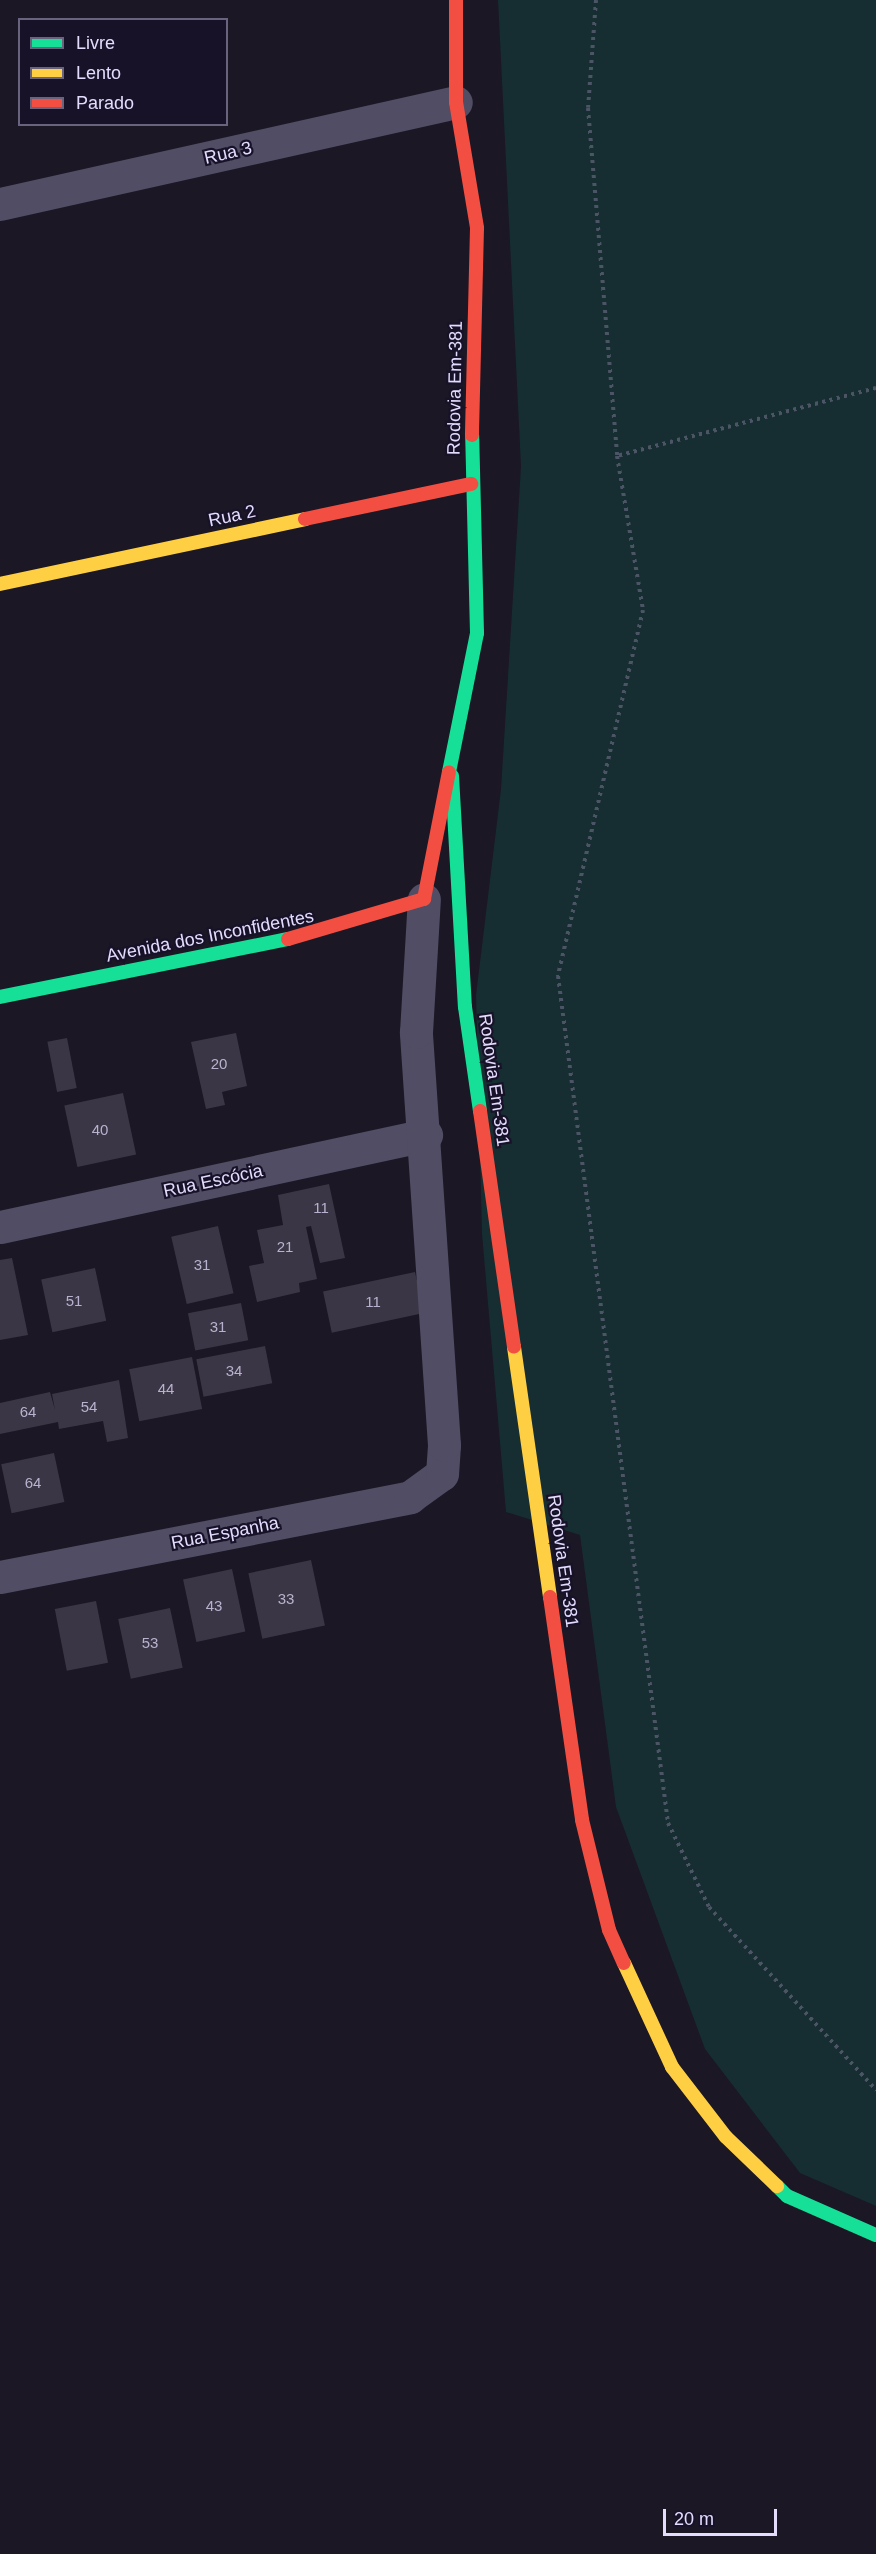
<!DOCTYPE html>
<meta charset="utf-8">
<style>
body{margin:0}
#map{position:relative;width:876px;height:2554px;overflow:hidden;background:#1b1724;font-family:Helvetica,sans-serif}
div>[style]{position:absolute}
.green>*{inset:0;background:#162d31}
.building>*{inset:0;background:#3b3645;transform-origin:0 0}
.path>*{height:4px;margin-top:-2px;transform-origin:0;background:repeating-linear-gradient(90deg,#4b5565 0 3px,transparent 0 7.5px)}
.street>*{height:33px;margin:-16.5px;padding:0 16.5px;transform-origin:16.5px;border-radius:16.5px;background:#514d64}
.fast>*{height:14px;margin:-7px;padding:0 7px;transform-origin:7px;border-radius:7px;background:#16e098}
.slow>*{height:14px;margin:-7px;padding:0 7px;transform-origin:7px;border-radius:7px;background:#ffcf43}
.jam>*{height:14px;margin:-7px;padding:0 7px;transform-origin:7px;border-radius:7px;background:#f24e42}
span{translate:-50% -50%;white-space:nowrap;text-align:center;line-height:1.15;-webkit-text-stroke:4.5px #181229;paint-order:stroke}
.number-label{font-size:15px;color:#b9b2cf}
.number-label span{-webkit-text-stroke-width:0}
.street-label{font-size:18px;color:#e3dcfd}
.legend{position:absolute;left:18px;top:18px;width:210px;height:108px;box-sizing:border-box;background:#181229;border:2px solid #69637e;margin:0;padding:8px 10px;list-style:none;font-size:18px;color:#e3dcfd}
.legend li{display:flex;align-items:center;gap:12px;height:30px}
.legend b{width:30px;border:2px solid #69637e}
.scale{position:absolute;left:663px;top:2509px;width:114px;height:27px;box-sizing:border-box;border:3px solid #e3dcfd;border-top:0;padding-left:8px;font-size:18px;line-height:21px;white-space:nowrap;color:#e3dcfd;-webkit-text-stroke:4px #181229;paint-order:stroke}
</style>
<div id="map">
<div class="green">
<i style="clip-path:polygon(498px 0,876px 0,876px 2206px,800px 2173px,705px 2049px,616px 1807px,580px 1535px,506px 1512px,482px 1234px,476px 995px,501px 789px,521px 466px)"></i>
</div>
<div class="building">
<i style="clip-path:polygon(236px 1033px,247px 1086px,222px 1092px,225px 1105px,206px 1109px,191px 1042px)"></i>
<i style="left:67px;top:1038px;width:51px;height:20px;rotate:79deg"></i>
<i style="left:123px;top:1093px;width:63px;height:60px;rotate:78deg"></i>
<i style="clip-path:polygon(329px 1184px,345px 1258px,320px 1263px,311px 1226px,306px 1227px,317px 1279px,299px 1283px,300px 1292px,257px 1302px,249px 1266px,264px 1263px,257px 1230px,283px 1225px,278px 1195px)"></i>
<i style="left:218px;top:1226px;width:69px;height:48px;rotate:77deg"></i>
<i style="clip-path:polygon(12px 1258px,28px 1335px,0 1340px,0 1260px)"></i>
<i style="left:95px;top:1268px;width:54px;height:55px;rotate:78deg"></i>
<i style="left:415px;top:1272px;width:42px;height:94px;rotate:78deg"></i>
<i style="left:241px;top:1303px;width:38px;height:54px;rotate:79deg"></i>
<i style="left:265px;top:1346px;width:38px;height:70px;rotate:79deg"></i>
<i style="left:192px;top:1357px;width:53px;height:64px;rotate:79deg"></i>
<i style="clip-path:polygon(119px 1380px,128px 1438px,107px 1442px,103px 1421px,59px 1429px,58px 1422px,0 1434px,0 1403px,50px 1392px,55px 1410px,52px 1394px)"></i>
<i style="left:54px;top:1453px;width:50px;height:54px;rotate:78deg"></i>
<i style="left:311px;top:1560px;width:67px;height:64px;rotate:78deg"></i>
<i style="left:232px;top:1569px;width:64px;height:50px;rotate:78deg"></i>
<i style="left:96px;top:1601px;width:63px;height:42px;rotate:79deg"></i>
<i style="left:170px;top:1608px;width:61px;height:53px;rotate:78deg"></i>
</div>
<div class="path">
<i style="left:596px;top:0;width:108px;rotate:94.2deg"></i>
<i style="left:588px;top:108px;width:349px;rotate:85.2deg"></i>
<i style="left:876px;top:388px;width:268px;rotate:165.3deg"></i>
<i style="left:617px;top:456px;width:156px;rotate:80.4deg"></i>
<i style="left:643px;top:610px;width:376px;rotate:103.1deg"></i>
<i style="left:558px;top:976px;width:854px;rotate:82.6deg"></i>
<i style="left:668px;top:1823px;width:93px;rotate:64deg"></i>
<i style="left:709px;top:1907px;width:248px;rotate:47.6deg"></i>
</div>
<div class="street">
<i style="left:0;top:204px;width:467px;rotate:-12.6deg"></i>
<i style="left:0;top:1227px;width:436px;rotate:-12.2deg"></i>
<i style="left:0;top:1577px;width:418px;rotate:-11deg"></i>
<i style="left:410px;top:1497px;width:39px;rotate:-36deg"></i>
<i style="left:442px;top:1474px;width:29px;rotate:-86deg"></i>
<i style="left:444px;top:1445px;width:414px;rotate:-93.9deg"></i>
<i style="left:416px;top:1032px;width:133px;rotate:-86.6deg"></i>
</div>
<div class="fast">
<i style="left:449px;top:772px;width:142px;rotate:-78.6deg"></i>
<i style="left:477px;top:633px;width:198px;rotate:-91.4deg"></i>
<i style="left:452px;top:776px;width:231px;rotate:86.8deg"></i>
<i style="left:465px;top:1007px;width:105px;rotate:81.8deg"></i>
<i style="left:0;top:997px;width:294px;rotate:-11.4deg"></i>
<i style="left:777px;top:2186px;width:14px;rotate:45deg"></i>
<i style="left:787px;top:2196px;width:97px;rotate:23.7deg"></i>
</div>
<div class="slow">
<i style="left:0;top:584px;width:312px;rotate:-12deg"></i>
<i style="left:514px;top:1347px;width:253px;rotate:81.8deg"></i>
<i style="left:624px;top:1963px;width:115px;rotate:65.2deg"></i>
<i style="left:672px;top:2067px;width:88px;rotate:52.4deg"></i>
<i style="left:726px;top:2137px;width:71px;rotate:43.9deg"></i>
</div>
<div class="jam">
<i style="left:456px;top:0;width:102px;rotate:90deg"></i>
<i style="left:456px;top:102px;width:128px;rotate:80.5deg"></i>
<i style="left:477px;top:228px;width:207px;rotate:91.4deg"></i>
<i style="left:305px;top:519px;width:170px;rotate:-11.9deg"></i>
<i style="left:288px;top:939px;width:142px;rotate:-16.4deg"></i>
<i style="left:424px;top:899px;width:129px;rotate:-78.9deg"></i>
<i style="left:480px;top:1111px;width:238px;rotate:81.8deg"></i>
<i style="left:550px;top:1597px;width:225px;rotate:81.8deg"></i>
<i style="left:582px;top:1820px;width:113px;rotate:76.2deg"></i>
<i style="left:609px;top:1930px;width:36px;rotate:66deg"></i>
</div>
<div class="number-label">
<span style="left:219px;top:1064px">20</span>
<span style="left:100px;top:1130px">40</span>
<span style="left:321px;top:1208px">11</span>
<span style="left:285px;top:1247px">21</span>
<span style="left:202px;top:1265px">31</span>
<span style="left:74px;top:1301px">51</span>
<span style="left:373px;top:1302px">11</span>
<span style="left:218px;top:1327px">31</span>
<span style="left:234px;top:1371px">34</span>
<span style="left:166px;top:1389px">44</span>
<span style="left:89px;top:1407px">54</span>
<span style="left:28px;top:1412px">64</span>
<span style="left:33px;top:1483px">64</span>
<span style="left:286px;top:1599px">33</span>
<span style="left:214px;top:1606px">43</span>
<span style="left:150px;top:1643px">53</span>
</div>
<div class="street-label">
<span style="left:228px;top:153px;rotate:-13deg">Rua 3</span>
<span style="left:455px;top:388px;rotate:-89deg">Rodovia Em-381</span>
<span style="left:232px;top:516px;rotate:-12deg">Rua 2</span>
<span style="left:210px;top:936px;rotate:-11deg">Avenida dos Inconfidentes</span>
<span style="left:494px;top:1080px;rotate:82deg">Rodovia Em-381</span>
<span style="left:213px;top:1181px;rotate:-12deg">Rua Escócia</span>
<span style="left:225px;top:1533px;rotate:-11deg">Rua Espanha</span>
<span style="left:563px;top:1561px;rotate:82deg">Rodovia Em-381</span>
</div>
<ul class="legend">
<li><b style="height:8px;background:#16e098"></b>Livre</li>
<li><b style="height:8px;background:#ffcf43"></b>Lento</li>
<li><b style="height:8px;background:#f24e42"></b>Parado</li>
</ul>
<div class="scale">20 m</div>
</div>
